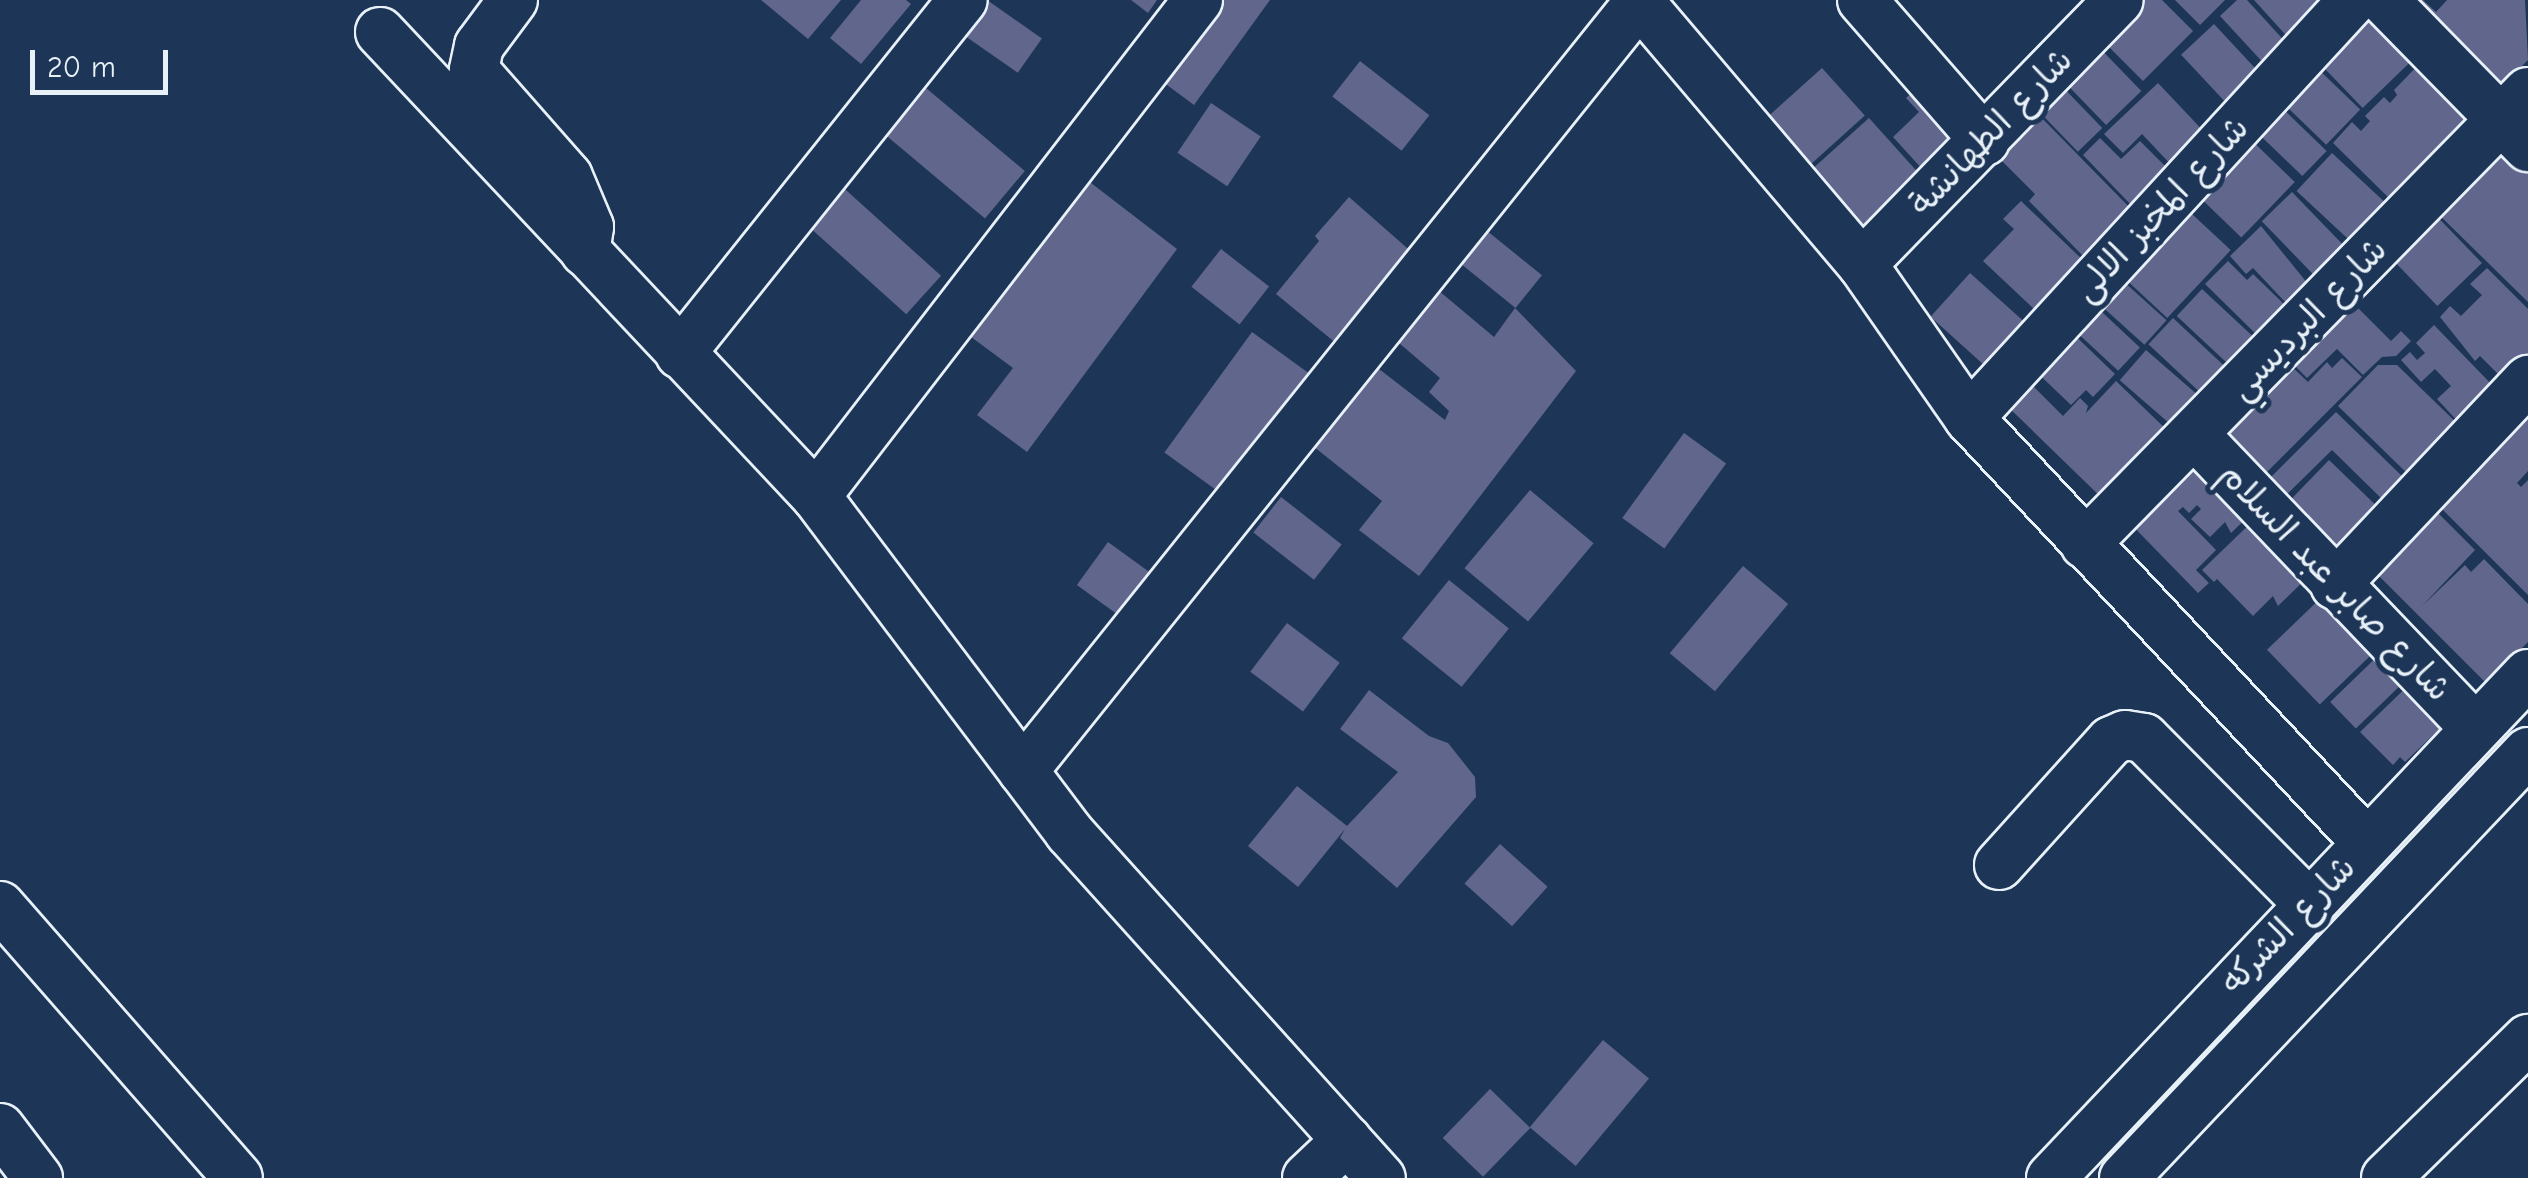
<!DOCTYPE html>
<meta charset="utf-8">
<style>
body{margin:0}
#map{position:relative;width:2528px;height:1178px;overflow:hidden;background:#1d3557;font-family:"Comic Neue","Playpen Sans Arabic",sans-serif}
div>[style]{position:absolute}
.building>*{inset:0;background:#61668c;transform-origin:0 0}
.roads{filter:drop-shadow(2px 0 #e8f1f8) drop-shadow(-2px 0 #e8f1f8) drop-shadow(0 2px #e8f1f8) drop-shadow(0 -2px #e8f1f8)}
.minor>*{height:48px;margin:-24px;padding:0 24px;transform-origin:24px;border-radius:24px;background:#1d3557}
span{translate:-50% -50%;white-space:nowrap;text-align:center;line-height:1.15;-webkit-text-stroke:10px #1d3557;paint-order:stroke}
.street-label{font-size:35px;color:#e8f1f8}
.scale{position:absolute;left:30px;top:50px;width:138px;height:45px;box-sizing:border-box;border:5px solid #e8f1f8;border-top:0;padding-left:12px;font-size:30px;line-height:35px;white-space:nowrap;color:#e8f1f8;-webkit-text-stroke:8px #1d3557;paint-order:stroke}
</style>
<div id="map">
<div class="building">
<i style="clip-path:polygon(761px 0,841px 0,808px 39px)"></i>
<i style="clip-path:polygon(861px 0,906px 0,911px 4px,861px 64px,830px 38px)"></i>
<i style="left:987px;top:0;width:67px;height:42px;rotate:35deg"></i>
<i style="clip-path:polygon(1131px 0,1157px 0,1148px 13px)"></i>
<i style="clip-path:polygon(1188px 0,1270px 0,1194px 105px,1140px 65px)"></i>
<i style="clip-path:polygon(2128px 0,2162px 0,2193px 31px,2143px 81px,2095px 33px)"></i>
<i style="clip-path:polygon(2175px 0,2225px 0,2200px 25px)"></i>
<i style="clip-path:polygon(2237px 0,2247px 0,2290px 47px,2268px 68px,2220px 16px)"></i>
<i style="clip-path:polygon(2254px 0,2342px 0,2294px 44px)"></i>
<i style="clip-path:polygon(2402px 0,2423px 0,2436px 12px,2447px 0,2525px 0,2528px 60px,2495px 92px)"></i>
<i style="left:2373px;top:2px;width:69px;height:81px;rotate:46deg"></i>
<i style="left:2214px;top:24px;width:71px;height:45px;rotate:47deg"></i>
<i style="left:2092px;top:40px;width:71px;height:49px;rotate:46deg"></i>
<i style="clip-path:polygon(2425px 58px,2480px 112px,2393px 202px,2333px 143px,2352px 122px,2361px 131px,2370px 121px,2365px 116px,2384px 97px,2390px 103px,2397px 95px,2394px 90px)"></i>
<i style="left:1360px;top:61px;width:88px;height:45px;rotate:38deg"></i>
<i style="left:2312px;top:63px;width:67px;height:49px;rotate:44deg"></i>
<i style="left:1822px;top:68px;width:64px;height:73px;rotate:48deg"></i>
<i style="left:2053px;top:77px;width:71px;height:34px;rotate:46deg"></i>
<i style="clip-path:polygon(1927px 79px,1971px 128px,1924px 171px,1893px 137px,1919px 112px,1906px 98px)"></i>
<i style="clip-path:polygon(2158px 83px,2210px 138px,2176px 170px,2142px 134px,2123px 153px,2104px 134px)"></i>
<i style="left:926px;top:88px;width:129px;height:62px;rotate:40deg"></i>
<i style="left:1211px;top:103px;width:60px;height:60px;rotate:34deg"></i>
<i style="clip-path:polygon(2027px 103px,2134px 212px,2087px 260px,2029px 201px,2035px 194px,1986px 145px)"></i>
<i style="left:2277px;top:103px;width:69px;height:35px;rotate:44deg"></i>
<i style="left:1869px;top:118px;width:85px;height:79px;rotate:48deg"></i>
<i style="clip-path:polygon(2503px 128px,2528px 153px,2528px 302px,2429px 205px)"></i>
<i style="left:2243px;top:132px;width:72px;height:77px;rotate:44deg"></i>
<i style="clip-path:polygon(2100px 138px,2121px 159px,2140px 141px,2171px 172px,2134px 208px,2083px 155px)"></i>
<i style="left:2332px;top:153px;width:76px;height:52px;rotate:43deg"></i>
<i style="clip-path:polygon(1078px 173px,1177px 249px,1027px 452px,977px 415px,1013px 368px,959px 328px)"></i>
<i style="left:837px;top:182px;width:140px;height:52px;rotate:42deg"></i>
<i style="left:2292px;top:192px;width:78px;height:42px;rotate:46deg"></i>
<i style="clip-path:polygon(1349px 197px,1423px 262px,1348px 353px,1276px 294px,1319px 241px,1315px 236px)"></i>
<i style="clip-path:polygon(2021px 201px,2084px 261px,2036px 311px,1983px 261px,2014px 229px,2003px 219px)"></i>
<i style="left:2178px;top:201px;width:72px;height:93px;rotate:43deg"></i>
<i style="left:2425px;top:204px;width:82px;height:62px;rotate:46deg"></i>
<i style="clip-path:polygon(2261px 226px,2308px 284px,2287px 304px,2253px 268px,2246px 274px,2230px 256px)"></i>
<i style="left:1486px;top:230px;width:72px;height:42px;rotate:39deg"></i>
<i style="left:1221px;top:249px;width:61px;height:48px;rotate:38deg"></i>
<i style="clip-path:polygon(2228px 261px,2247px 280px,2253px 274px,2288px 308px,2259px 337px,2205px 284px)"></i>
<i style="clip-path:polygon(2487px 268px,2528px 309px,2528px 363px,2504px 388px,2495px 379px,2499px 375px,2480px 356px,2475px 361px,2440px 317px,2450px 306px,2461px 316px,2482px 295px,2470px 284px)"></i>
<i style="left:2113px;top:272px;width:72px;height:33px;rotate:42deg"></i>
<i style="left:1970px;top:273px;width:76px;height:59px;rotate:42deg"></i>
<i style="clip-path:polygon(1426px 280px,1494px 337px,1515px 308px,1576px 371px,1419px 576px,1359px 530px,1382px 501px,1299px 435px,1361px 355px,1445px 420px,1449px 411px,1429px 392px,1440px 378px,1385px 331px)"></i>
<i style="left:2202px;top:289px;width:76px;height:37px;rotate:43deg"></i>
<i style="clip-path:polygon(2343px 293px,2391px 341px,2401px 331px,2411px 341px,2396px 356px,2382px 357px,2363px 375px,2337px 349px,2307px 378px,2283px 354px)"></i>
<i style="left:2088px;top:299px;width:71px;height:32px;rotate:43deg"></i>
<i style="left:2173px;top:318px;width:78px;height:36px;rotate:43deg"></i>
<i style="clip-path:polygon(2064px 325px,2115px 374px,2093px 397px,2086px 390px,2071px 405px,2027px 363px)"></i>
<i style="clip-path:polygon(2434px 325px,2498px 391px,2462px 426px,2437px 399px,2451px 386px,2435px 369px,2421px 382px,2401px 360px,2410px 352px,2417px 360px,2425px 353px,2416px 343px)"></i>
<i style="left:1252px;top:332px;width:72px;height:149px;rotate:36deg"></i>
<i style="left:2146px;top:350px;width:77px;height:40px;rotate:41deg"></i>
<i style="clip-path:polygon(2342px 358px,2362px 377px,2265px 474px,2215px 424px,2241px 398px,2252px 409px,2269px 391px,2257px 380px,2284px 359px,2308px 382px,2327px 362px,2332px 368px)"></i>
<i style="clip-path:polygon(2378px 365px,2397px 365px,2464px 430px,2415px 481px,2338px 406px)"></i>
<i style="clip-path:polygon(2026px 379px,2063px 416px,2080px 398px,2088px 406px,2086px 413px,2116px 381px,2171px 434px,2107px 503px,2003px 402px)"></i>
<i style="clip-path:polygon(2528px 394px,2528px 471px,2517px 483px,2521px 487px,2528px 480px,2528px 595px,2429px 496px)"></i>
<i style="clip-path:polygon(2336px 412px,2405px 479px,2384px 501px,2332px 450px,2274px 507px,2266px 482px)"></i>
<i style="left:1684px;top:433px;width:52px;height:105px;rotate:36deg"></i>
<i style="clip-path:polygon(2194px 445px,2256px 509px,2231px 533px,2225px 522px,2210px 537px,2191px 519px,2201px 509px,2197px 505px,2189px 513px,2183px 507px,2178px 511px,2216px 550px,2196px 570px,2209px 583px,2198px 593px,2122px 515px)"></i>
<i style="left:2329px;top:460px;width:67px;height:63px;rotate:44deg"></i>
<i style="left:1530px;top:490px;width:83px;height:102px;rotate:40deg"></i>
<i style="left:1281px;top:497px;width:77px;height:45px;rotate:38deg"></i>
<i style="clip-path:polygon(2426px 501px,2475px 550px,2422px 606px,2465px 565px,2471px 572px,2484px 559px,2528px 604px,2528px 642px,2486px 683px,2366px 563px)"></i>
<i style="clip-path:polygon(2259px 515px,2314px 571px,2278px 606px,2273px 596px,2253px 616px,2217px 579px,2214px 582px,2202px 570px)"></i>
<i style="left:1108px;top:542px;width:69px;height:53px;rotate:36deg"></i>
<i style="left:1743px;top:566px;width:59px;height:114px;rotate:40deg"></i>
<i style="left:1449px;top:580px;width:77px;height:75px;rotate:39deg"></i>
<i style="left:2331px;top:588px;width:76px;height:89px;rotate:46deg"></i>
<i style="left:1287px;top:623px;width:66px;height:61px;rotate:37deg"></i>
<i style="left:2387px;top:647px;width:37px;height:79px;rotate:46deg"></i>
<i style="clip-path:polygon(2417px 677px,2454px 715px,2405px 762px,2400px 757px,2393px 765px,2360px 732px)"></i>
<i style="clip-path:polygon(1369px 690px,1429px 736px,1448px 743px,1475px 777px,1476px 797px,1397px 888px,1340px 838px,1345px 829px,1298px 887px,1248px 846px,1297px 786px,1347px 826px,1398px 772px,1340px 729px)"></i>
<i style="left:1500px;top:844px;width:64px;height:53px;rotate:42deg"></i>
<i style="left:1603px;top:1040px;width:60px;height:114px;rotate:40deg"></i>
<i style="left:1490px;top:1089px;width:56px;height:68px;rotate:44deg"></i>
</div>
<div class="roads">
<div class="minor">
<i style="left:513px;top:0;width:57px;rotate:126.5deg"></i>
<i style="left:479px;top:46px;width:25px;rotate:102deg"></i>
<i style="left:474px;top:70px;width:142px;rotate:48.7deg"></i>
<i style="left:568px;top:177px;width:54px;rotate:67.2deg"></i>
<i style="left:589px;top:227px;width:25px;rotate:99deg"></i>
<i style="left:1638px;top:0;width:346px;rotate:49.7deg"></i>
<i style="left:1862px;top:264px;width:188px;rotate:55.2deg"></i>
<i style="left:1969px;top:418px;width:582px;rotate:46.88deg"></i>
<i style="left:1862px;top:0;width:187px;rotate:48.9deg"></i>
<i style="left:2384px;top:0;width:206px;rotate:45.6deg"></i>
<i style="left:380px;top:32px;width:637px;rotate:46.78deg"></i>
<i style="left:816px;top:496px;width:421px;rotate:53deg"></i>
<i style="left:1069px;top:832px;width:466px;rotate:48deg"></i>
<i style="left:1862px;top:264px;width:368px;rotate:-45.8deg"></i>
<i style="left:680px;top:354px;width:453px;rotate:-51.4deg"></i>
<i style="left:1969px;top:418px;width:568px;rotate:-47.43deg"></i>
<i style="left:2195px;top:435px;width:405px;rotate:46.3deg"></i>
<i style="left:816px;top:496px;width:626px;rotate:-52.4deg"></i>
<i style="left:2085px;top:544px;width:633px;rotate:-45.58deg"></i>
<i style="left:2335px;top:585px;width:282px;rotate:-46.7deg"></i>
<i style="left:1023px;top:771px;width:985px;rotate:-51.3deg"></i>
<i style="left:1999px;top:865px;width:167px;rotate:-47.9deg"></i>
<i style="left:2111px;top:741px;width:15px;rotate:-23deg"></i>
<i style="left:2125px;top:735px;width:19px;rotate:9deg"></i>
<i style="left:2144px;top:738px;width:233px;rotate:45.2deg"></i>
<i style="left:0;top:906px;width:361px;rotate:48.8deg"></i>
<i style="left:0;top:1128px;width:63px;rotate:52.8deg"></i>
<i style="left:1307px;top:1178px;width:55px;rotate:-43.5deg"></i>
<i style="left:2051px;top:1178px;width:694px;rotate:-46.58deg"></i>
<i style="left:2124px;top:1178px;width:587px;rotate:-46.52deg"></i>
<i style="left:2386px;top:1178px;width:199px;rotate:-44.4deg"></i>
</div>
</div>
<div class="street-label">
<span style="left:1991px;top:132px;rotate:-46deg">شارع الطهانشة</span>
<span style="left:2161px;top:209px;rotate:-47deg">شارع المخبز الالى</span>
<span style="left:2308px;top:319px;rotate:-46deg">شارع البرديسي</span>
<span style="left:2335px;top:582px;rotate:46deg">شارع صابر عبد السلام</span>
<span style="left:2288px;top:925px;rotate:-46deg">شارع الشركه</span>
</div>
<div class="scale">20 m</div>
</div>
